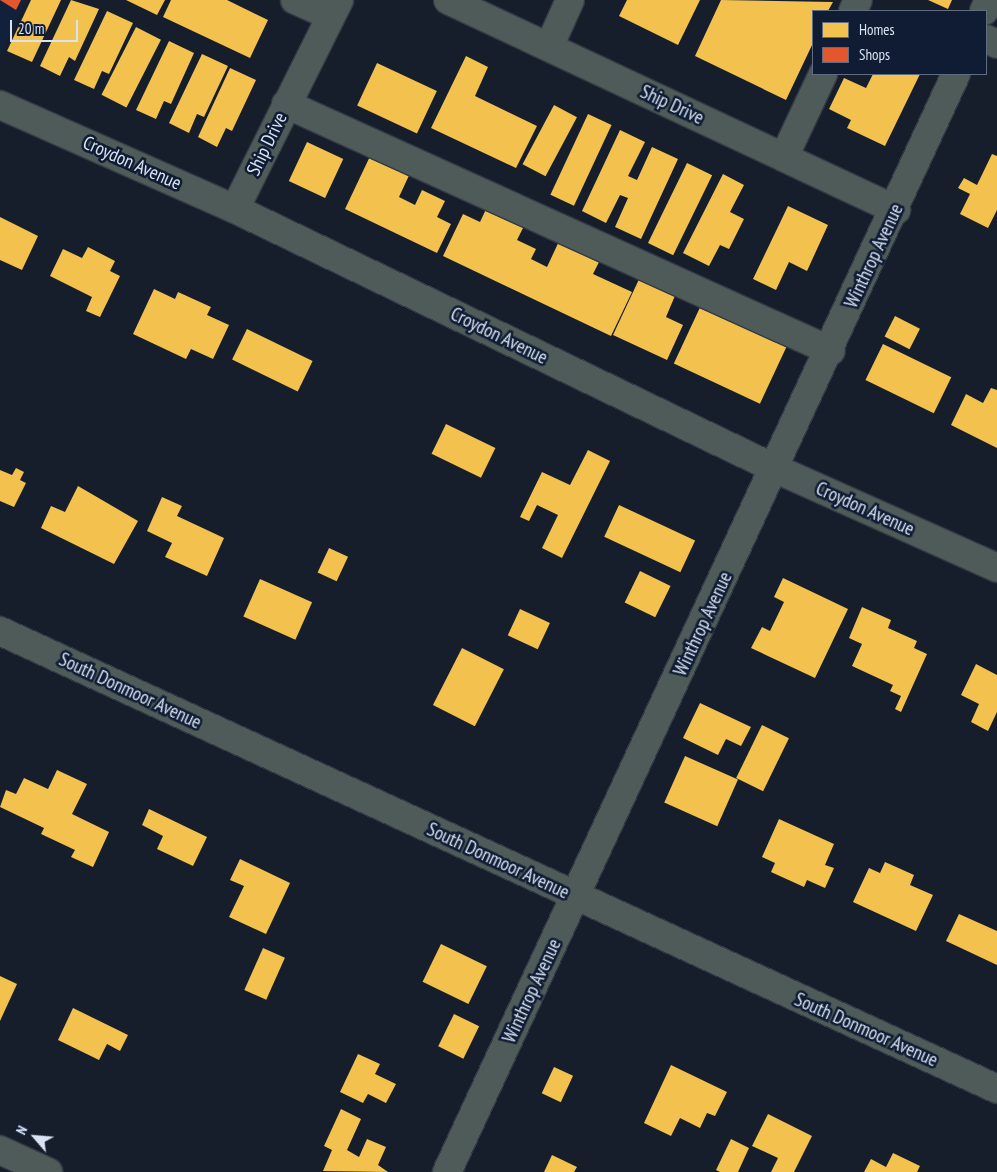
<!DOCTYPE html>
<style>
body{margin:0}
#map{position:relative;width:997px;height:1172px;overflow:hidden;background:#171e2b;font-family:"PT Sans Narrow",sans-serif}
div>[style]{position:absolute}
.built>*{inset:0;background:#12213b}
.homes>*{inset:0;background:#f2c14e;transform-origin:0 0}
.shops>*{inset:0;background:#e4572e}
.roads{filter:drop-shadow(1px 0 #343a45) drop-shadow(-1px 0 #343a45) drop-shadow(0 1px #343a45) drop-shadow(0 -1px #343a45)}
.minor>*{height:28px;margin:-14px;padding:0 14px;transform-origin:14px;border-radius:14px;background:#4e5b58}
span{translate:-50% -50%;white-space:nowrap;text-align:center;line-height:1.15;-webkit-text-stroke:5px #0f1c33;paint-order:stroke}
.street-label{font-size:19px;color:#d9e3f3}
.legend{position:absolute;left:812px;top:10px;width:175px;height:65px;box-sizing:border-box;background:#0f1c33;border:1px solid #606c80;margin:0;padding:6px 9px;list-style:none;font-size:15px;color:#d9e3f3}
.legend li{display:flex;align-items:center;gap:10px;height:25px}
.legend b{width:25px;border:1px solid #606c80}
.north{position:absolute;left:10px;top:1112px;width:50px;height:50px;-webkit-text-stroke:4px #0f1c33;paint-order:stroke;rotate:297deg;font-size:14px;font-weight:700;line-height:20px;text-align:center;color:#d9e3f3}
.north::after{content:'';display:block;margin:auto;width:18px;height:22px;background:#d9e3f3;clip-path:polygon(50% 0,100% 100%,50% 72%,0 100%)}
.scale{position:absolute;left:10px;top:20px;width:68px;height:22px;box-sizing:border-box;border:2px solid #d9e3f3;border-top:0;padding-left:6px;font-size:15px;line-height:18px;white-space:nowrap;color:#d9e3f3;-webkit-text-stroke:4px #0f1c33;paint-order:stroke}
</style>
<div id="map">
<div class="built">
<i style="clip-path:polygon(0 0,26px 0,0 56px)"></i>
</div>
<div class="homes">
<i style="clip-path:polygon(31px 0,61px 0,32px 62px,7px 51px)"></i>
<i style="clip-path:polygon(71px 0,99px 9px,75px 61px,69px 57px,60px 76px,40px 66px)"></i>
<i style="clip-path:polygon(126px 0,165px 0,157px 15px)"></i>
<i style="clip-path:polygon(171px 0,227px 0,268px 20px,250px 58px,163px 17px)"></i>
<i style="clip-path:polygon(627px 0,700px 0,678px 45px,619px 16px)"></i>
<i style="clip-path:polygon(721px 0,833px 2px,828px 11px,813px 11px,813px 43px,786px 100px,695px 56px)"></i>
<i style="clip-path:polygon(928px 0,952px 0,948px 9px)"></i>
<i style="clip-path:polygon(107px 11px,133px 23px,109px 74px,102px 71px,94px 89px,74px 80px)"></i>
<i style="left:136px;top:27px;width:28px;height:76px;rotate:27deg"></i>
<i style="clip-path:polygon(169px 41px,194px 53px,171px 104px,164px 101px,156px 119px,136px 110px)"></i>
<i style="clip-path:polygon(202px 54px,228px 66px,204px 117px,197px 114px,189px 133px,169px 123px)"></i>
<i style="clip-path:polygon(466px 56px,488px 67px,475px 96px,537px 126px,516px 168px,431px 128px)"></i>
<i style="left:377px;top:63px;width:66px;height:47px;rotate:25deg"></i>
<i style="clip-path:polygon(230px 68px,256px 80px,232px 131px,226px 128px,217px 147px,198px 137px)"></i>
<i style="clip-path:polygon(873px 74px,920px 74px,885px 146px,847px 128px,851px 120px,829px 109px,844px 78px,866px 88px)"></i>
<i style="left:554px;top:105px;width:26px;height:67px;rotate:28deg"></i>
<i style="left:588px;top:114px;width:26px;height:89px;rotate:25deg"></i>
<i style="clip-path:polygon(620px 130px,645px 142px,628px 176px,637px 180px,652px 147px,678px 159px,641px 239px,615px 227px,628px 198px,620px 195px,606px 223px,582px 211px)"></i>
<i style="left:307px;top:142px;width:40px;height:43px;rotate:25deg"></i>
<i style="clip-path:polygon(373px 150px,412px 169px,399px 197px,415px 205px,422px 190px,445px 201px,437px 217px,451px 224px,437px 253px,345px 209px)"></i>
<i style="clip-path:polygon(992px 154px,997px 156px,997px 210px,988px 228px,960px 214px,970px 194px,958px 188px,964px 178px,977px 185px)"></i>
<i style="left:687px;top:163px;width:28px;height:89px;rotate:26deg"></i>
<i style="clip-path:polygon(723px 174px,744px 185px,730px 212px,744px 219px,729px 249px,720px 245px,709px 266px,683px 253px)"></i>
<i style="clip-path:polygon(489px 203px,527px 220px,517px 240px,536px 249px,531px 259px,547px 267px,561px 237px,602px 256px,593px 274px,632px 292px,611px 336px,443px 256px,463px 214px,480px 222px)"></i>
<i style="clip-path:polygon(788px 206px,828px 225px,807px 271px,789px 262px,776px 290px,753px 279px)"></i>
<i style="clip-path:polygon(0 217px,38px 236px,22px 270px,0 260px)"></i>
<i style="clip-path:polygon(88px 247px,115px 261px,110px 271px,120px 276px,100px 317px,86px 311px,92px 297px,50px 276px,63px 249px,82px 258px)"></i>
<i style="clip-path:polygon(641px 275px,677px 291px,666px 317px,683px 325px,667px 360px,613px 335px)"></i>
<i style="clip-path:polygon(154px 289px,175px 299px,178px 292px,211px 307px,207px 315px,229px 325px,213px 359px,191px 349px,186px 359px,133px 334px)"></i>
<i style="left:703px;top:301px;width:95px;height:69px;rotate:25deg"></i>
<i style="left:895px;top:316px;width:28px;height:23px;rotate:27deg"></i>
<i style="left:247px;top:329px;width:73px;height:34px;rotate:26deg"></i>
<i style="left:883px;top:344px;width:76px;height:40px;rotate:26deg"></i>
<i style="clip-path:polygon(991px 388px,997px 390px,997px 448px,951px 425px,966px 394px,983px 403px)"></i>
<i style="left:446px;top:424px;width:55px;height:33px;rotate:26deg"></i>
<i style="clip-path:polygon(588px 450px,610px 461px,562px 558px,542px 548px,558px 515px,537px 505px,529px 521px,520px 517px,542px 472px,570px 485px)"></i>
<i style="clip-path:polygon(16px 468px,24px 472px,20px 480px,26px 483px,14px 507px,0 501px,0 470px,12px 475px)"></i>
<i style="clip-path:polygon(78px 486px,138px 521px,114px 564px,41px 528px,51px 506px,65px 512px)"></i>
<i style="clip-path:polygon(162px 497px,182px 506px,177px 516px,224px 538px,207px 576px,165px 557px,172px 543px,147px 531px)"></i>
<i style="left:619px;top:505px;width:84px;height:35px;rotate:25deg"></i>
<i style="left:329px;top:548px;width:21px;height:27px;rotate:25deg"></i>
<i style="left:640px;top:571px;width:34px;height:35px;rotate:26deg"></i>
<i style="clip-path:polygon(783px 578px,848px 609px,815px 678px,751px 648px,762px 627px,770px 631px,784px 602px,774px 597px)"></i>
<i style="left:260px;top:579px;width:57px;height:41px;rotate:24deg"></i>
<i style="clip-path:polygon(862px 607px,891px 620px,888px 628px,917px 641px,914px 648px,927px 654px,901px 712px,895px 709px,901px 696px,890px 691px,893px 685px,852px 666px,862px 644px,849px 638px)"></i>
<i style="left:520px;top:609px;width:33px;height:29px;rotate:25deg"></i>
<i style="left:462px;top:648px;width:47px;height:64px;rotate:27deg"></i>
<i style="clip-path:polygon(976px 664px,997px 675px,997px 712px,988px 731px,971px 722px,979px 704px,961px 695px)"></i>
<i style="clip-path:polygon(700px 703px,751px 727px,741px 746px,726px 739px,718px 755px,683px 738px)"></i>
<i style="left:762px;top:725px;width:30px;height:59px;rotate:26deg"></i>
<i style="left:685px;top:756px;width:58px;height:51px;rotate:24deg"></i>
<i style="clip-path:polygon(57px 770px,87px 784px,72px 814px,109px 832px,93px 867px,71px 857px,75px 850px,41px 834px,44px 828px,0 807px,6px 790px,16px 794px,24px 778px,48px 789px)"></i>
<i style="clip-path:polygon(149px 809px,207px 837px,193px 866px,157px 849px,163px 836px,142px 825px)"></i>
<i style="clip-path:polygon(779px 819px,834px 844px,825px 865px,834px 868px,825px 888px,807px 880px,804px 887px,771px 872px,775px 863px,762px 857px)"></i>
<i style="clip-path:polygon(240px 859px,290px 883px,266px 934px,229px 917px,244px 886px,230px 880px)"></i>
<i style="clip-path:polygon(885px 862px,914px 875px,910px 885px,933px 895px,916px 931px,853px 902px,869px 868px,880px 873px)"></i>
<i style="clip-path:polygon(959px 914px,997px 931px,997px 965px,946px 941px)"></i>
<i style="left:441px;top:944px;width:51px;height:42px;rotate:26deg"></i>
<i style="left:263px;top:948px;width:24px;height:46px;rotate:24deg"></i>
<i style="clip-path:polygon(0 976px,17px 984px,0 1021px)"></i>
<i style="clip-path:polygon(73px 1008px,128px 1035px,120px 1051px,107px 1044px,99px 1060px,58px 1040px)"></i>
<i style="left:454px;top:1014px;width:28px;height:36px;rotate:26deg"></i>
<i style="clip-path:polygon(358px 1054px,380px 1064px,375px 1074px,396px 1084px,386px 1103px,368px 1094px,363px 1103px,340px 1092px)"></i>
<i style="clip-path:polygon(671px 1065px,727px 1092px,715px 1116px,707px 1113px,700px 1128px,680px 1118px,671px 1136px,644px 1123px)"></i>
<i style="left:554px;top:1067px;width:21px;height:29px;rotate:25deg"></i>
<i style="clip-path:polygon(341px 1109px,361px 1119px,347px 1150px,359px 1157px,367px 1139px,386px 1147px,378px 1165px,388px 1172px,323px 1171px,332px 1150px,324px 1146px)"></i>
<i style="clip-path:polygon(768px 1114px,812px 1136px,794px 1172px,771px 1172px,778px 1158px,752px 1146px)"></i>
<i style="clip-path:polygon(731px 1139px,749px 1148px,738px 1172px,720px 1172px,716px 1170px)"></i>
<i style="clip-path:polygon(893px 1153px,920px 1166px,917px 1172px,864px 1172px,871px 1159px,886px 1167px)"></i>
<i style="clip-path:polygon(552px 1155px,577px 1167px,574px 1172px,544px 1172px)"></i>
</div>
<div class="shops">
<i style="clip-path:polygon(0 0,21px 0,16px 10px)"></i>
</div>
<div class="roads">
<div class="minor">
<i style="left:295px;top:0;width:39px;rotate:24deg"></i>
<i style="left:448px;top:0;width:495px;rotate:25.1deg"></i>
<i style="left:853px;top:11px;width:12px;rotate:-66deg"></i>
<i style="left:984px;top:11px;width:12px;rotate:-66deg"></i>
<i style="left:986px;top:39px;width:12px;rotate:24deg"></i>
<i style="left:549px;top:47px;width:51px;rotate:-65.9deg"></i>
<i style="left:286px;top:104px;width:598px;rotate:24.38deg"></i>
<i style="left:0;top:105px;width:257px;rotate:23.9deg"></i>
<i style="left:235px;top:209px;width:600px;rotate:25.67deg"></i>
<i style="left:776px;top:469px;width:242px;rotate:24.1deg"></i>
<i style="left:784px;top:157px;width:92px;rotate:-64.8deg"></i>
<i style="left:235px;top:209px;width:233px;rotate:-63.5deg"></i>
<i style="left:0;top:631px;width:1097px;rotate:24.67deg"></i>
<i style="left:0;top:1150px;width:53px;rotate:24.6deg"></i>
<i style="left:447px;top:1172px;width:1210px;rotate:-65.13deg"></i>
</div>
</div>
<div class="street-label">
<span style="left:672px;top:105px;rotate:25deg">Ship Drive</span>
<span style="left:267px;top:144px;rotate:-64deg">Ship Drive</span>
<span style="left:132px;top:163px;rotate:24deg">Croydon Avenue</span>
<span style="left:874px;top:256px;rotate:-65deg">Winthrop Avenue</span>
<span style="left:499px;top:336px;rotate:26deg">Croydon Avenue</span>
<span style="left:865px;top:509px;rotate:24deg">Croydon Avenue</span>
<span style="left:703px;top:624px;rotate:-65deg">Winthrop Avenue</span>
<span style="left:130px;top:691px;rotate:25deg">South Donmoor Avenue</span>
<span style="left:498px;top:861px;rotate:25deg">South Donmoor Avenue</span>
<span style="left:532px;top:991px;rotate:-65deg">Winthrop Avenue</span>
<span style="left:866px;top:1030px;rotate:24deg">South Donmoor Avenue</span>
</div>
<ul class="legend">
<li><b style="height:14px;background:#f2c14e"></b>Homes</li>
<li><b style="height:14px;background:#e4572e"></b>Shops</li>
</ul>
<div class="north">N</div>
<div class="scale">20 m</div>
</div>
